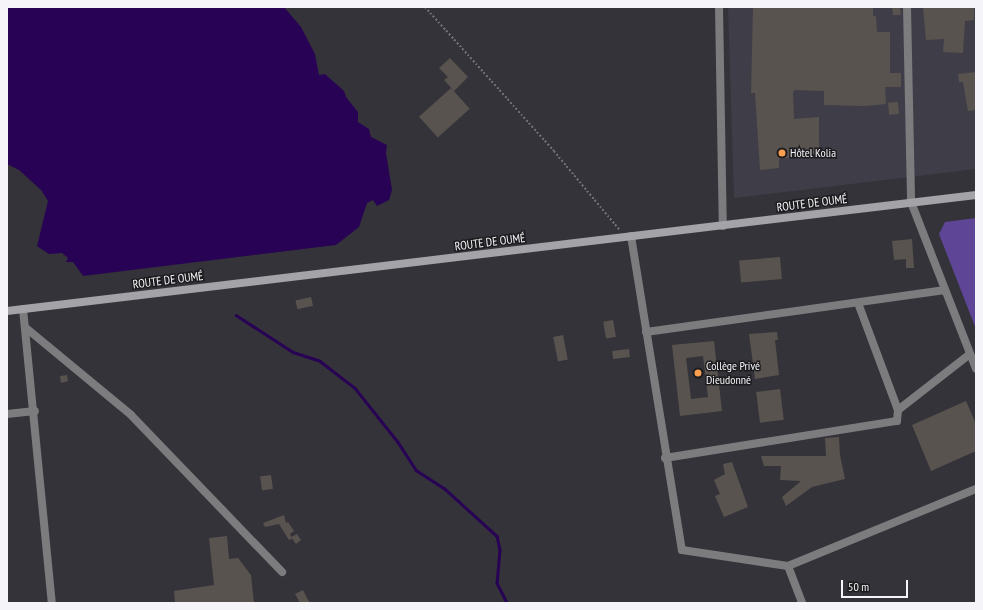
<!DOCTYPE html>
<meta charset="utf-8">
<style>
body{margin:0}
#map{position:relative;width:983px;height:610px;overflow:hidden;background:#343339;font-family:"PT Sans Narrow",sans-serif}
div>[style]{position:absolute}
.built>*{inset:0;background:#3f3d48}
.green>*{inset:0;background:#5e4596}
.water>*{inset:0;background:#280254}
.stream>*{height:2.5px;margin:-1.25px;padding:0 1.25px;transform-origin:1.25px;border-radius:1.25px;background:#280254}
.building>*{inset:0;background:#59534f;transform-origin:0 0}
.path>*{height:1.5px;margin-top:-0.75px;transform-origin:0;background:repeating-linear-gradient(90deg,#717076 0 2px,transparent 0 4px)}
.minor>*{height:8px;margin:-4px;padding:0 4px;transform-origin:4px;border-radius:4px;background:#7c7b7e}
.secondary>*{height:8px;margin:-4px;padding:0 4px;transform-origin:4px;border-radius:4px;background:#a4a3a8}
.dots>*{width:11px;height:11px;translate:-50% -50%;box-sizing:border-box;border:2px solid #1c1b1e;border-radius:50%}
span{translate:-50% -50%;white-space:nowrap;text-align:center;line-height:1.15;-webkit-text-stroke:3px #1c1b1e;paint-order:stroke}
.poi-label{font-size:12px;color:#f5f4f8}
.left{translate:0 -50%;text-align:left}
.street-label{font-size:12px;color:#f5f4f8}
.frame{position:absolute;inset:0;border:8px solid #f5f4f8;pointer-events:none}
.scale{position:absolute;left:841px;top:580px;width:67px;height:18px;box-sizing:border-box;border:2px solid #f5f4f8;border-top:0;padding-left:5px;font-size:12px;line-height:14px;white-space:nowrap;color:#f5f4f8;-webkit-text-stroke:3px #1c1b1e;paint-order:stroke}
</style>
<div id="map">
<div class="built">
<i style="clip-path:polygon(728px 7px,976px 7px,976px 169px,734px 198px)"></i>
</div>
<div class="green">
<i style="clip-path:polygon(976px 218px,976px 329px,939px 234px,945px 222px)"></i>
</div>
<div class="water">
<i style="clip-path:polygon(7px 7px,284px 7px,301px 27px,315px 54px,319px 75px,325px 74px,344px 91px,346px 97px,358px 112px,358px 122px,369px 129px,371px 137px,387px 145px,386px 153px,392px 190px,389px 200px,377px 206px,373px 200px,367px 203px,359px 227px,336px 245px,83px 276px,73px 262px,66px 262px,68px 258px,62px 253px,49px 254px,37px 246px,48px 201px,41px 190px,19px 170px,7px 164px)"></i>
</div>
<div class="stream">
<i style="left:236px;top:315px;width:68px;rotate:33deg"></i>
<i style="left:293px;top:352px;width:28px;rotate:18deg"></i>
<i style="left:320px;top:361px;width:44px;rotate:37.6deg"></i>
<i style="left:355px;top:388px;width:69px;rotate:51.5deg"></i>
<i style="left:398px;top:442px;width:33px;rotate:57deg"></i>
<i style="left:416px;top:470px;width:33px;rotate:33deg"></i>
<i style="left:444px;top:488px;width:72px;rotate:42.2deg"></i>
<i style="left:497px;top:536px;width:14px;rotate:78deg"></i>
<i style="left:500px;top:550px;width:33px;rotate:95deg"></i>
<i style="left:497px;top:583px;width:22px;rotate:63deg"></i>
</div>
<div class="building">
<i style="clip-path:polygon(873px 7px,873px 16px,876px 16px,877px 32px,890px 32px,890px 73px,901px 73px,901px 87px,885px 87px,886px 104px,865px 106px,824px 105px,824px 91px,795px 90px,793px 92px,794px 119px,819px 117px,819px 155px,779px 159px,779px 168px,760px 170px,755px 93px,751px 93px,753px 8px)"></i>
<i style="clip-path:polygon(892px 7px,900px 7px,901px 15px,893px 15px)"></i>
<i style="clip-path:polygon(923px 7px,974px 7px,974px 20px,965px 21px,963px 53px,943px 52px,944px 39px,926px 40px)"></i>
<i style="clip-path:polygon(450px 58px,468px 77px,454px 91px,444px 80px,448px 77px,439px 68px)"></i>
<i style="clip-path:polygon(976px 72px,976px 110px,968px 111px,963px 82px,959px 82px,958px 74px)"></i>
<i style="left:451px;top:88px;width:28px;height:43px;rotate:48deg"></i>
<i style="left:898px;top:102px;width:12px;height:10px;rotate:85deg"></i>
<i style="clip-path:polygon(912px 239px,914px 268px,906px 268px,906px 259px,894px 260px,892px 241px)"></i>
<i style="left:780px;top:257px;width:22px;height:41px;rotate:85deg"></i>
<i style="left:311px;top:297px;width:9px;height:16px;rotate:77deg"></i>
<i style="left:613px;top:320px;width:17px;height:10px;rotate:80deg"></i>
<i style="clip-path:polygon(777px 332px,778px 340px,775px 340px,779px 375px,755px 379px,749px 334px)"></i>
<i style="left:563px;top:335px;width:25px;height:10px;rotate:79deg"></i>
<i style="clip-path:polygon(evenodd,714px 341px,722px 411px,680px 416px,672px 345px,714px 341px,703px 356px,708px 397px,691px 399px,686px 358px,703px 356px)"></i>
<i style="left:629px;top:349px;width:8px;height:17px;rotate:83deg"></i>
<i style="clip-path:polygon(67px 375px,68px 381px,61px 383px,60px 376px)"></i>
<i style="left:780px;top:389px;width:31px;height:24px;rotate:83deg"></i>
<i style="clip-path:polygon(966px 401px,976px 424px,976px 451px,931px 471px,912px 425px)"></i>
<i style="clip-path:polygon(839px 437px,840px 455px,845px 479px,812px 487px,786px 506px,782px 497px,801px 481px,780px 480px,781px 466px,764px 466px,761px 456px,826px 456px,825px 438px)"></i>
<i style="clip-path:polygon(732px 462px,748px 507px,724px 517px,715px 496px,720px 494px,714px 480px,725px 474px,723px 464px)"></i>
<i style="left:271px;top:475px;width:14px;height:11px;rotate:82deg"></i>
<i style="clip-path:polygon(284px 515px,286px 523px,288px 522px,294px 531px,290px 534px,292px 539px,289px 540px,279px 524px,265px 527px,263px 523px)"></i>
<i style="clip-path:polygon(297px 534px,301px 540px,296px 544px,291px 537px)"></i>
<i style="clip-path:polygon(227px 536px,229px 559px,238px 558px,251px 575px,254px 603px,175px 603px,174px 591px,214px 585px,209px 538px)"></i>
<i style="clip-path:polygon(303px 590px,307px 598px,310px 603px,300px 603px,295px 594px)"></i>
</div>
<div class="path">
<i style="left:425px;top:7px;width:193px;rotate:48.1deg"></i>
<i style="left:554px;top:151px;width:102px;rotate:50.2deg"></i>
</div>
<div class="minor">
<i style="left:719px;top:7px;width:219px;rotate:89deg"></i>
<i style="left:907px;top:7px;width:195px;rotate:88.8deg"></i>
<i style="left:911px;top:202px;width:179px;rotate:68.7deg"></i>
<i style="left:631px;top:236px;width:318px;rotate:80.8deg"></i>
<i style="left:682px;top:550px;width:107px;rotate:8.6deg"></i>
<i style="left:788px;top:566px;width:203px;rotate:-22.3deg"></i>
<i style="left:23px;top:309px;width:295px;rotate:84.4deg"></i>
<i style="left:26px;top:328px;width:136px;rotate:39.6deg"></i>
<i style="left:131px;top:415px;width:218px;rotate:46.1deg"></i>
<i style="left:646px;top:332px;width:302px;rotate:-8deg"></i>
<i style="left:898px;top:410px;width:91px;rotate:-37.9deg"></i>
<i style="left:7px;top:414px;width:28px;rotate:-6deg"></i>
<i style="left:665px;top:458px;width:235px;rotate:-9.1deg"></i>
<i style="left:897px;top:421px;width:11px;rotate:-85deg"></i>
<i style="left:898px;top:410px;width:114px;rotate:-110.5deg"></i>
<i style="left:788px;top:566px;width:40px;rotate:69deg"></i>
</div>
<div class="secondary">
<i style="left:7px;top:311px;width:976px;rotate:-6.83deg"></i>
</div>
<div class="dots">
<i style="left:782px;top:153px;background:#fa9f4f"></i>
<i style="left:698px;top:373px;background:#fa9f4f"></i>
</div>
<div class="poi-label">
<span class="left" style="left:790px;top:153px">Hôtel Kolia</span>
<span class="left" style="left:706px;top:373px">Collège Privé<br>Dieudonné</span>
</div>
<div class="street-label">
<span style="left:812px;top:203px;rotate:-7deg">ROUTE DE OUMÉ</span>
<span style="left:490px;top:242px;rotate:-7deg">ROUTE DE OUMÉ</span>
<span style="left:168px;top:280px;rotate:-7deg">ROUTE DE OUMÉ</span>
</div>
<div class="frame"></div>
<div class="scale">50 m</div>
</div>
